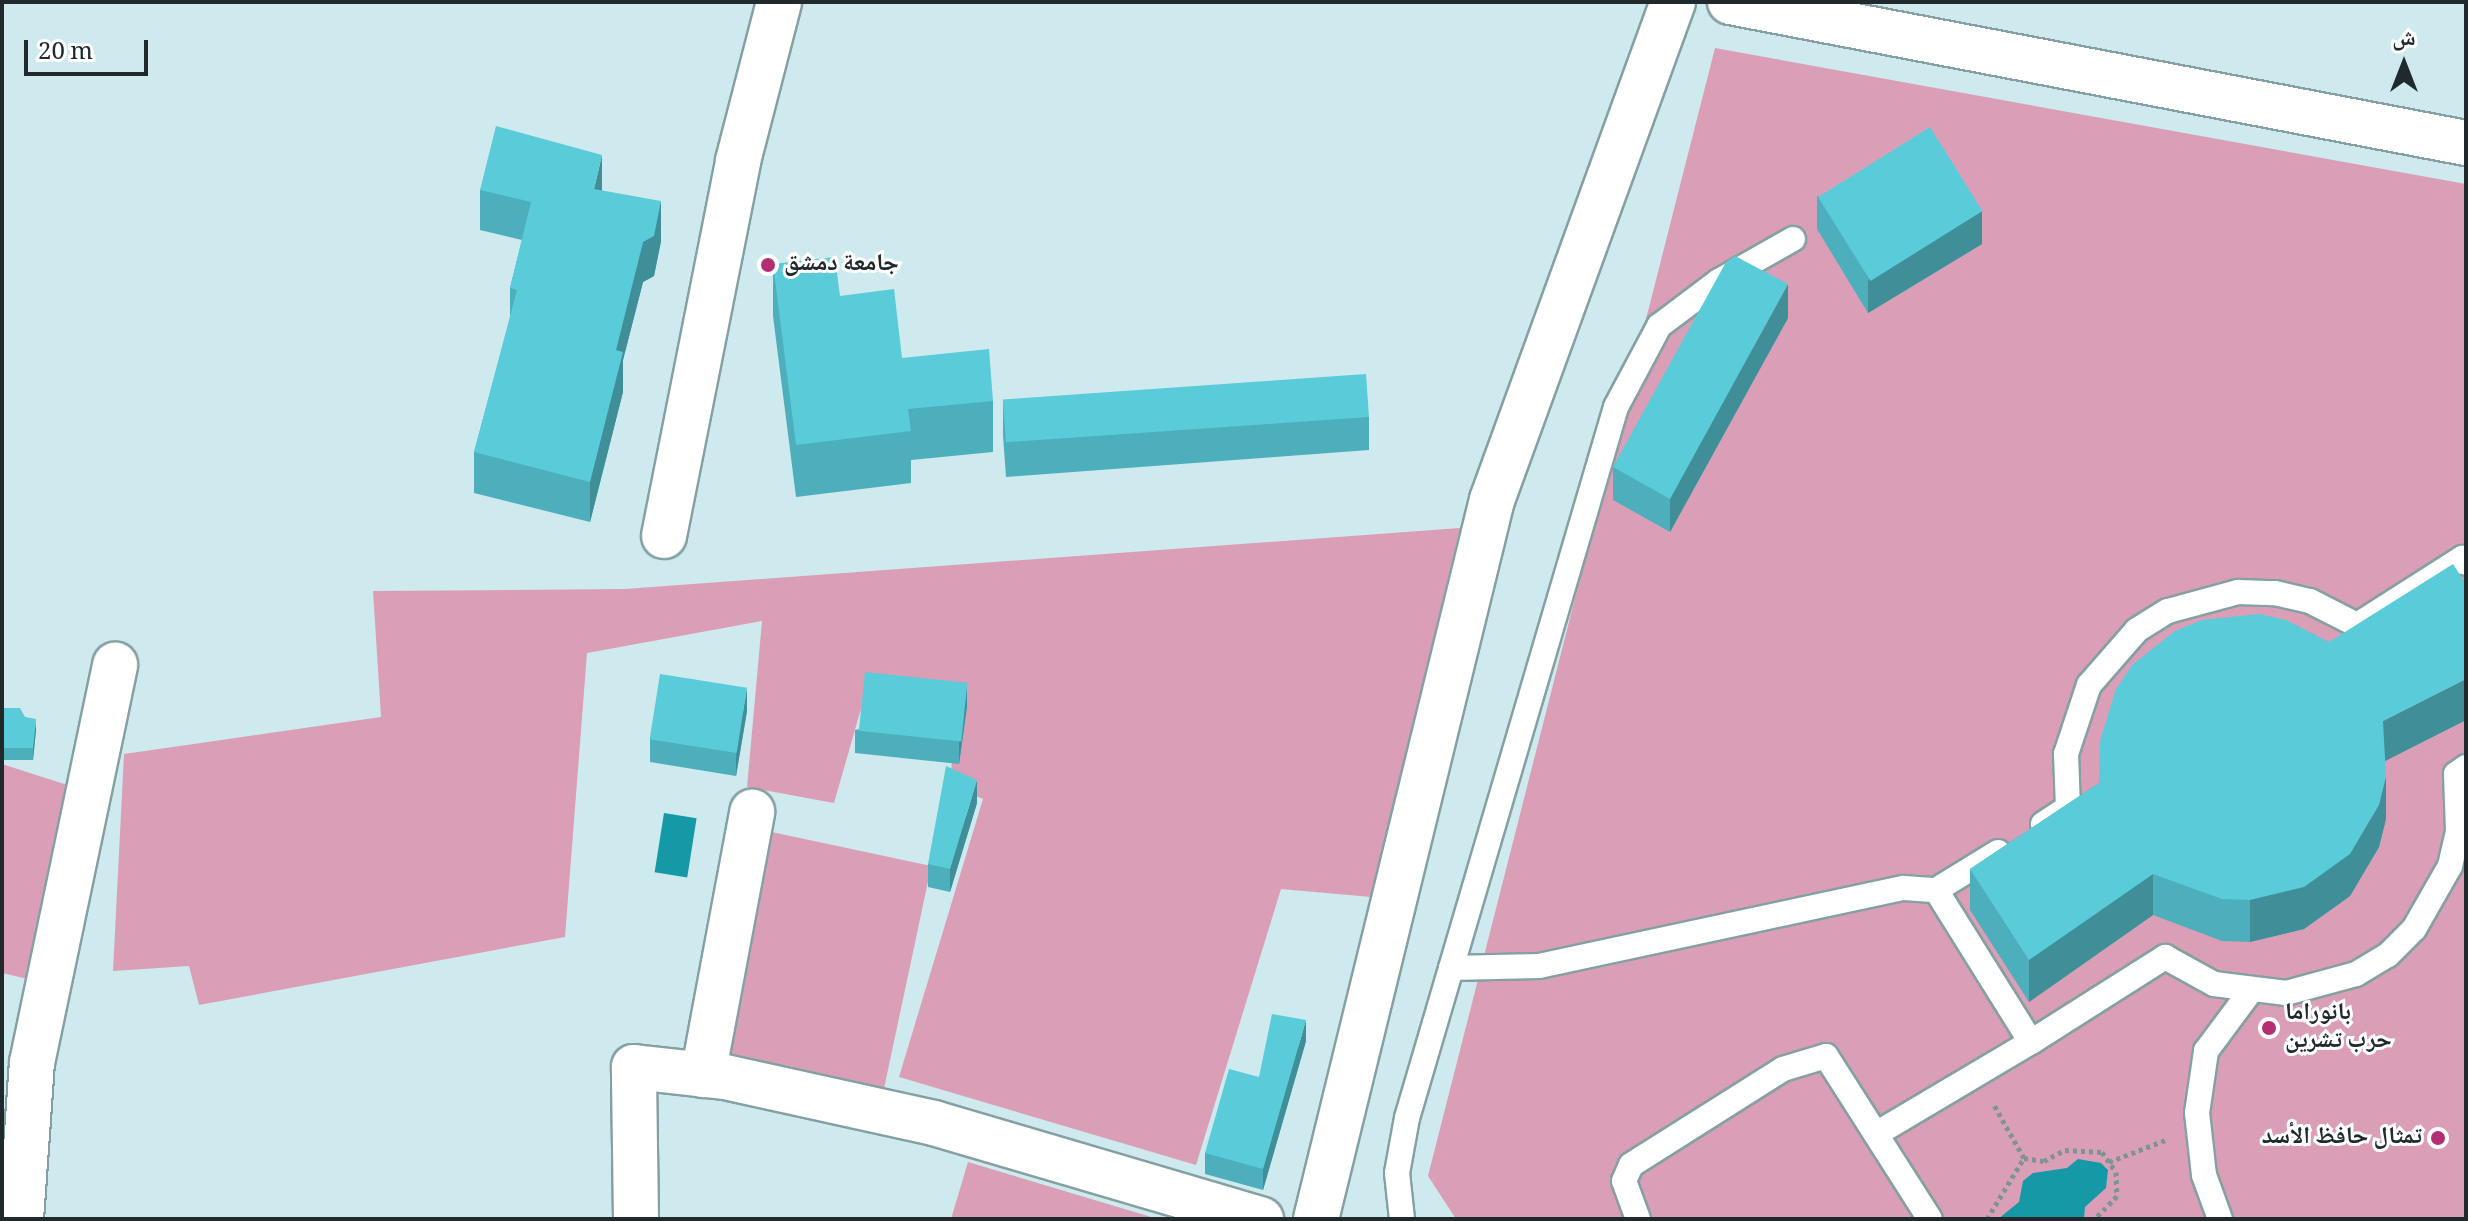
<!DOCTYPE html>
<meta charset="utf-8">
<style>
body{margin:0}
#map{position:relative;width:2468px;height:1221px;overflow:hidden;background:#ceeaee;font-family:Georgia,"Noto Naskh Arabic",serif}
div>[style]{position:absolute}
.green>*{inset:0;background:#da9fb6;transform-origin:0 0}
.water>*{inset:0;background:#1599a7;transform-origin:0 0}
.path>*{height:5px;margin-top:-2.5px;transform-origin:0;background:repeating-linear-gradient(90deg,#7f9396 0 4px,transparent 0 8px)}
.roads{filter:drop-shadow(2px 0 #85a0a3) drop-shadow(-2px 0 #85a0a3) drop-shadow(0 2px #85a0a3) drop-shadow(0 -2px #85a0a3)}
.lane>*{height:24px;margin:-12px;padding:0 12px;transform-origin:12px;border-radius:12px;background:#fff}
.street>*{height:44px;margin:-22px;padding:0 22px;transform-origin:22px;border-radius:22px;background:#fff}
.wall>*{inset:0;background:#4dafbb}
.shaded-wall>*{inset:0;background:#3f8e98}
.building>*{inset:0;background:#5acbd9;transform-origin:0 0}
.dots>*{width:22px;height:22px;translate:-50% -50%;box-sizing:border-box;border:4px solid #fff;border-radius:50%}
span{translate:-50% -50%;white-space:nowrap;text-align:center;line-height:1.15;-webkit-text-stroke:6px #fff;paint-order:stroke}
.poi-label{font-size:24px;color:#202a2c;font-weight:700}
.left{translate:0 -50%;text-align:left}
.right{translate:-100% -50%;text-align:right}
.frame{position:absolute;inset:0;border:4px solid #202a2c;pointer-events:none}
.north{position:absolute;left:2364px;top:24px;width:80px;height:80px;-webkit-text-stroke:6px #fff;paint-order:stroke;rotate:0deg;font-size:22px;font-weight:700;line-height:32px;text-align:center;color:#202a2c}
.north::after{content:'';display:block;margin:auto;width:28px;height:36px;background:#202a2c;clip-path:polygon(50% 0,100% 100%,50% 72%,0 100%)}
.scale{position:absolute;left:24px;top:40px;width:124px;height:36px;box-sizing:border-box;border:4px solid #202a2c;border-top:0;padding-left:10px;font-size:24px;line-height:28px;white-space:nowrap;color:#202a2c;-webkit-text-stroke:6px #fff;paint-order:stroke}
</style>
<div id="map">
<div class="green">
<i style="clip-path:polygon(1715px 48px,2466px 184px,2466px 1219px,1456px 1219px,1428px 1176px)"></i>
<i style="clip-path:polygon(1460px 528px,1371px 897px,1281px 889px,1196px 1165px,899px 1077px,983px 799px,950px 785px,957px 698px,865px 695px,834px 803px,747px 787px,762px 621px,587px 653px,565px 937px,199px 1005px,189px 966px,113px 971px,124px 754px,381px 717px,373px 591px,625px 589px)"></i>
<i style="clip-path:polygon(2px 764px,83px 790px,32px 980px,2px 973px)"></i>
<i style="left:767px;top:831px;width:168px;height:236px;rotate:12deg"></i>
<i style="clip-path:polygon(968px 1162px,1158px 1219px,951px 1219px)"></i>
</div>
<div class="water">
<i style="left:664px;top:813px;width:33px;height:60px;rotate:9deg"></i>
<i style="clip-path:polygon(2078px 1159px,2101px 1163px,2108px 1170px,2106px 1188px,2085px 1207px,2084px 1219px,1998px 1219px,2019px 1202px,2023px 1181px,2033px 1173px,2067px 1168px)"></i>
</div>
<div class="path">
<i style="left:2024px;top:1158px;width:20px;rotate:9deg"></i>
<i style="left:2044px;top:1161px;width:24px;rotate:-28deg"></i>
<i style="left:2065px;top:1150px;width:37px;rotate:3deg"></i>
<i style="left:2102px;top:1152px;width:24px;rotate:55deg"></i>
<i style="left:2116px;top:1172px;width:24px;rotate:88deg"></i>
<i style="left:2117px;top:1196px;width:32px;rotate:134deg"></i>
<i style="left:2109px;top:1162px;width:63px;rotate:-21.3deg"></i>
<i style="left:1987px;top:1219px;width:71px;rotate:-58.8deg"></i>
<i style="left:2024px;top:1158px;width:63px;rotate:-119.4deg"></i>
</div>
<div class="roads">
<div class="lane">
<i style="left:2043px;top:824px;width:30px;rotate:-33deg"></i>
<i style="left:2068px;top:808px;width:54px;rotate:-92.1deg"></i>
<i style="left:2066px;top:754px;width:73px;rotate:-71.6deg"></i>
<i style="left:2089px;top:685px;width:73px;rotate:-48.9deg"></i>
<i style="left:2137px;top:630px;width:36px;rotate:-32deg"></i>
<i style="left:2168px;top:611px;width:73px;rotate:-15.2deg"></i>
<i style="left:2238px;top:592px;width:37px;rotate:2deg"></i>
<i style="left:2275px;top:593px;width:36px;rotate:13deg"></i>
<i style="left:2310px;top:601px;width:53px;rotate:27.1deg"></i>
<i style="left:2357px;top:625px;width:125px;rotate:-32.5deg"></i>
<i style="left:2462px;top:558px;width:6px;rotate:51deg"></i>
<i style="left:1998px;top:852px;width:73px;rotate:148.5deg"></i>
<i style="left:1936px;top:890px;width:179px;rotate:58deg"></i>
<i style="left:2031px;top:1042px;width:159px;rotate:-32.4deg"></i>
<i style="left:2165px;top:957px;width:56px;rotate:28.9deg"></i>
<i style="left:2214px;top:984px;width:73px;rotate:7.1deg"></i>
<i style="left:2286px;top:993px;width:73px;rotate:-15.2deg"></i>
<i style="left:2356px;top:974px;width:37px;rotate:-31deg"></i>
<i style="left:2388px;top:955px;width:37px;rotate:-45deg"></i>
<i style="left:2414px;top:929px;width:73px;rotate:-60.3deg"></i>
<i style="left:2450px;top:866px;width:36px;rotate:-77deg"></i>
<i style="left:2458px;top:831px;width:57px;rotate:-92deg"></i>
<i style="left:2456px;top:774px;width:12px;rotate:-35deg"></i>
<i style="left:1451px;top:968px;width:88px;rotate:-1.3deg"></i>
<i style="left:1539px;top:966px;width:373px;rotate:-12.1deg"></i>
<i style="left:1904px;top:888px;width:32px;rotate:4deg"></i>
<i style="left:1876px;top:1134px;width:180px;rotate:-30.7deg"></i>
<i style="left:1402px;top:1219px;width:46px;rotate:-96.2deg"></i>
<i style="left:1397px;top:1173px;width:56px;rotate:-79.7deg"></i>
<i style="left:1407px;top:1118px;width:741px;rotate:-73.62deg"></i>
<i style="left:1616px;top:407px;width:92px;rotate:-62deg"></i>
<i style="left:1659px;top:326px;width:75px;rotate:-36.9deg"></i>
<i style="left:1719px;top:281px;width:85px;rotate:-29.6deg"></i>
<i style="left:1638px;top:1219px;width:40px;rotate:-110.2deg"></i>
<i style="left:1624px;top:1181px;width:17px;rotate:-66deg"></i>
<i style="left:1631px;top:1165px;width:180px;rotate:-32.3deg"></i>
<i style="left:1783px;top:1069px;width:45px;rotate:-16.8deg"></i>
<i style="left:1826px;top:1056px;width:193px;rotate:57.5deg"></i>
<i style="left:2220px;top:1219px;width:47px;rotate:-110deg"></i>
<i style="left:2204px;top:1175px;width:62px;rotate:-96.4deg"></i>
<i style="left:2197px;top:1113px;width:63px;rotate:-81.7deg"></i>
<i style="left:2206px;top:1051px;width:74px;rotate:-53.3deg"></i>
</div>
<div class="street">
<i style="left:1730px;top:2px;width:749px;rotate:10.85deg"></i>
<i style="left:664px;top:536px;width:382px;rotate:-78.8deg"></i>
<i style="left:738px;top:161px;width:164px;rotate:-75.5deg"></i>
<i style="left:703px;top:1075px;width:268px;rotate:-79.4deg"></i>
<i style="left:21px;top:1219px;width:156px;rotate:-86deg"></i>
<i style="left:32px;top:1063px;width:407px;rotate:-78.2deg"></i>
<i style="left:636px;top:1219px;width:152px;rotate:-90.8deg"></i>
<i style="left:634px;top:1067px;width:92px;rotate:6.3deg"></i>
<i style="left:725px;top:1077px;width:214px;rotate:12.4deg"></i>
<i style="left:934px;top:1123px;width:341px;rotate:16.4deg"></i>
<i style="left:1316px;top:1219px;width:740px;rotate:-76.25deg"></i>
<i style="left:1492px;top:500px;width:530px;rotate:-70.03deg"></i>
</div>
</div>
<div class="wall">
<i style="clip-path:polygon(480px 190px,602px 191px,661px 241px,654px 276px,643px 282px,623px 360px,623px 392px,590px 522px,474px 493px,474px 452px,510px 319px,510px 288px,522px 240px,480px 230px)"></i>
<i style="clip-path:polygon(1817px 196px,1982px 244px,1868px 313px,1817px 229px)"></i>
<i style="clip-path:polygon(773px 264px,840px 296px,902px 358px,993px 401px,993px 452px,911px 460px,911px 483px,796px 497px,773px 316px)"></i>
<i style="clip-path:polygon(1788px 318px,1670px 532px,1613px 500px,1613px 467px)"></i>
<i style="clip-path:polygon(1003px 402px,1369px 417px,1369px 450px,1006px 477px,1003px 435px)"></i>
<i style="clip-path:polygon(967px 706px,959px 764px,855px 753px,855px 730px)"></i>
<i style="clip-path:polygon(2px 708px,25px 717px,36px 730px,33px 760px,2px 760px)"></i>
<i style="clip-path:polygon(747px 711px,736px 776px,650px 762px,650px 739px)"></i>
<i style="clip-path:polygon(2466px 720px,2385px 761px,2386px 819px,2379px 847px,2350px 896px,2304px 929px,2250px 942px,2222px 941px,2153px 915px,2029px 1002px,1970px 910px,1970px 869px,2099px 783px)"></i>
<i style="clip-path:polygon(977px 803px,950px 892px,928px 887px,928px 864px)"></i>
<i style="clip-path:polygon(1306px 1041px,1263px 1190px,1205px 1174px,1205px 1153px,1259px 1077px)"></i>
</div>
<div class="shaded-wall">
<i style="clip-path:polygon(602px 155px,602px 195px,594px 189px)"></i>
<i style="clip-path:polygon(661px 201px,661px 241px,654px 276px,643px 282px,623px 360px,623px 392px,590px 522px,590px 482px,616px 350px,643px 242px)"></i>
<i style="clip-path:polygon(1982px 211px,1982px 244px,1868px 313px,1868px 280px)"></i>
<i style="clip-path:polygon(1788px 284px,1788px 318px,1670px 532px,1670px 499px)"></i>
<i style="clip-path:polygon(2466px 679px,2466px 720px,2383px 762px,2383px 721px)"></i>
<i style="clip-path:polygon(967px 683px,967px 706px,959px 764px,959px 741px)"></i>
<i style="clip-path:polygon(747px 688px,747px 711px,736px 776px,736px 753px)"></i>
<i style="clip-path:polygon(36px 719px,36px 730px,33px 760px,33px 748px)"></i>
<i style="clip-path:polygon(2386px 777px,2386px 819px,2379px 847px,2350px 896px,2304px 929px,2250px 942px,2250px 900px)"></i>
<i style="clip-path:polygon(977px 780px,977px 803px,950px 892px,950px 869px)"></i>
<i style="clip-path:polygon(2153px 874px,2153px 915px,2029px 1002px,2029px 960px)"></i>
<i style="clip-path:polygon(1306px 1020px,1306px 1041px,1263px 1190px,1263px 1169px)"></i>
</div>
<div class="building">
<i style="clip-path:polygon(496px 126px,602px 155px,594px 189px,661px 201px,654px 236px,643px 242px,616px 350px,623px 352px,590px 482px,474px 452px,517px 290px,510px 288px,531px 202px,480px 190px)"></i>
<i style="left:1930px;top:127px;width:99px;height:132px;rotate:58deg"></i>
<i style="clip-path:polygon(1735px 256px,1788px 284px,1670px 499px,1613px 467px,1726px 262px)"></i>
<i style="clip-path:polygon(835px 257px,840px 296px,894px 289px,902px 358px,989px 349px,993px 401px,908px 409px,911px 431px,796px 445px,773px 264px)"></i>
<i style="left:1366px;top:374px;width:43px;height:364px;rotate:86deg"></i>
<i style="clip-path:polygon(2453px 564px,2466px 584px,2466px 679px,2383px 721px,2386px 777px,2379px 805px,2350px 854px,2304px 887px,2250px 900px,2222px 899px,2153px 874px,2029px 960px,1970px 869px,2099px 783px,2100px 741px,2116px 689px,2132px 665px,2175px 631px,2202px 620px,2259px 614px,2286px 620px,2329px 642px)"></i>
<i style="left:865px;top:672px;width:103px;height:59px;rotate:6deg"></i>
<i style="left:660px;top:674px;width:88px;height:66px;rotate:9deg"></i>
<i style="clip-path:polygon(2px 708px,20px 708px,25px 717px,36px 719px,33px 748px,2px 748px)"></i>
<i style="clip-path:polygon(946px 766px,977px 780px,950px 869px,928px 864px)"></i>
<i style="clip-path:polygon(1272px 1014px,1306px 1020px,1263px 1169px,1205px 1153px,1229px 1069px,1259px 1077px)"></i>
</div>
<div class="dots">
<i style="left:768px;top:265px;background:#b42e72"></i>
<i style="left:2269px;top:1028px;background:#b42e72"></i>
<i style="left:2438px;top:1138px;background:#b42e72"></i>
</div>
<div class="poi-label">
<span class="left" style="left:784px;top:265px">جامعة دمشق</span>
<span class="left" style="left:2285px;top:1028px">بانوراما<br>حرب تشرين</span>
<span class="right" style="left:2422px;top:1138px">تمثال حافظ الأسد</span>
</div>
<div class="frame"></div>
<div class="north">ش</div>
<div class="scale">20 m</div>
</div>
